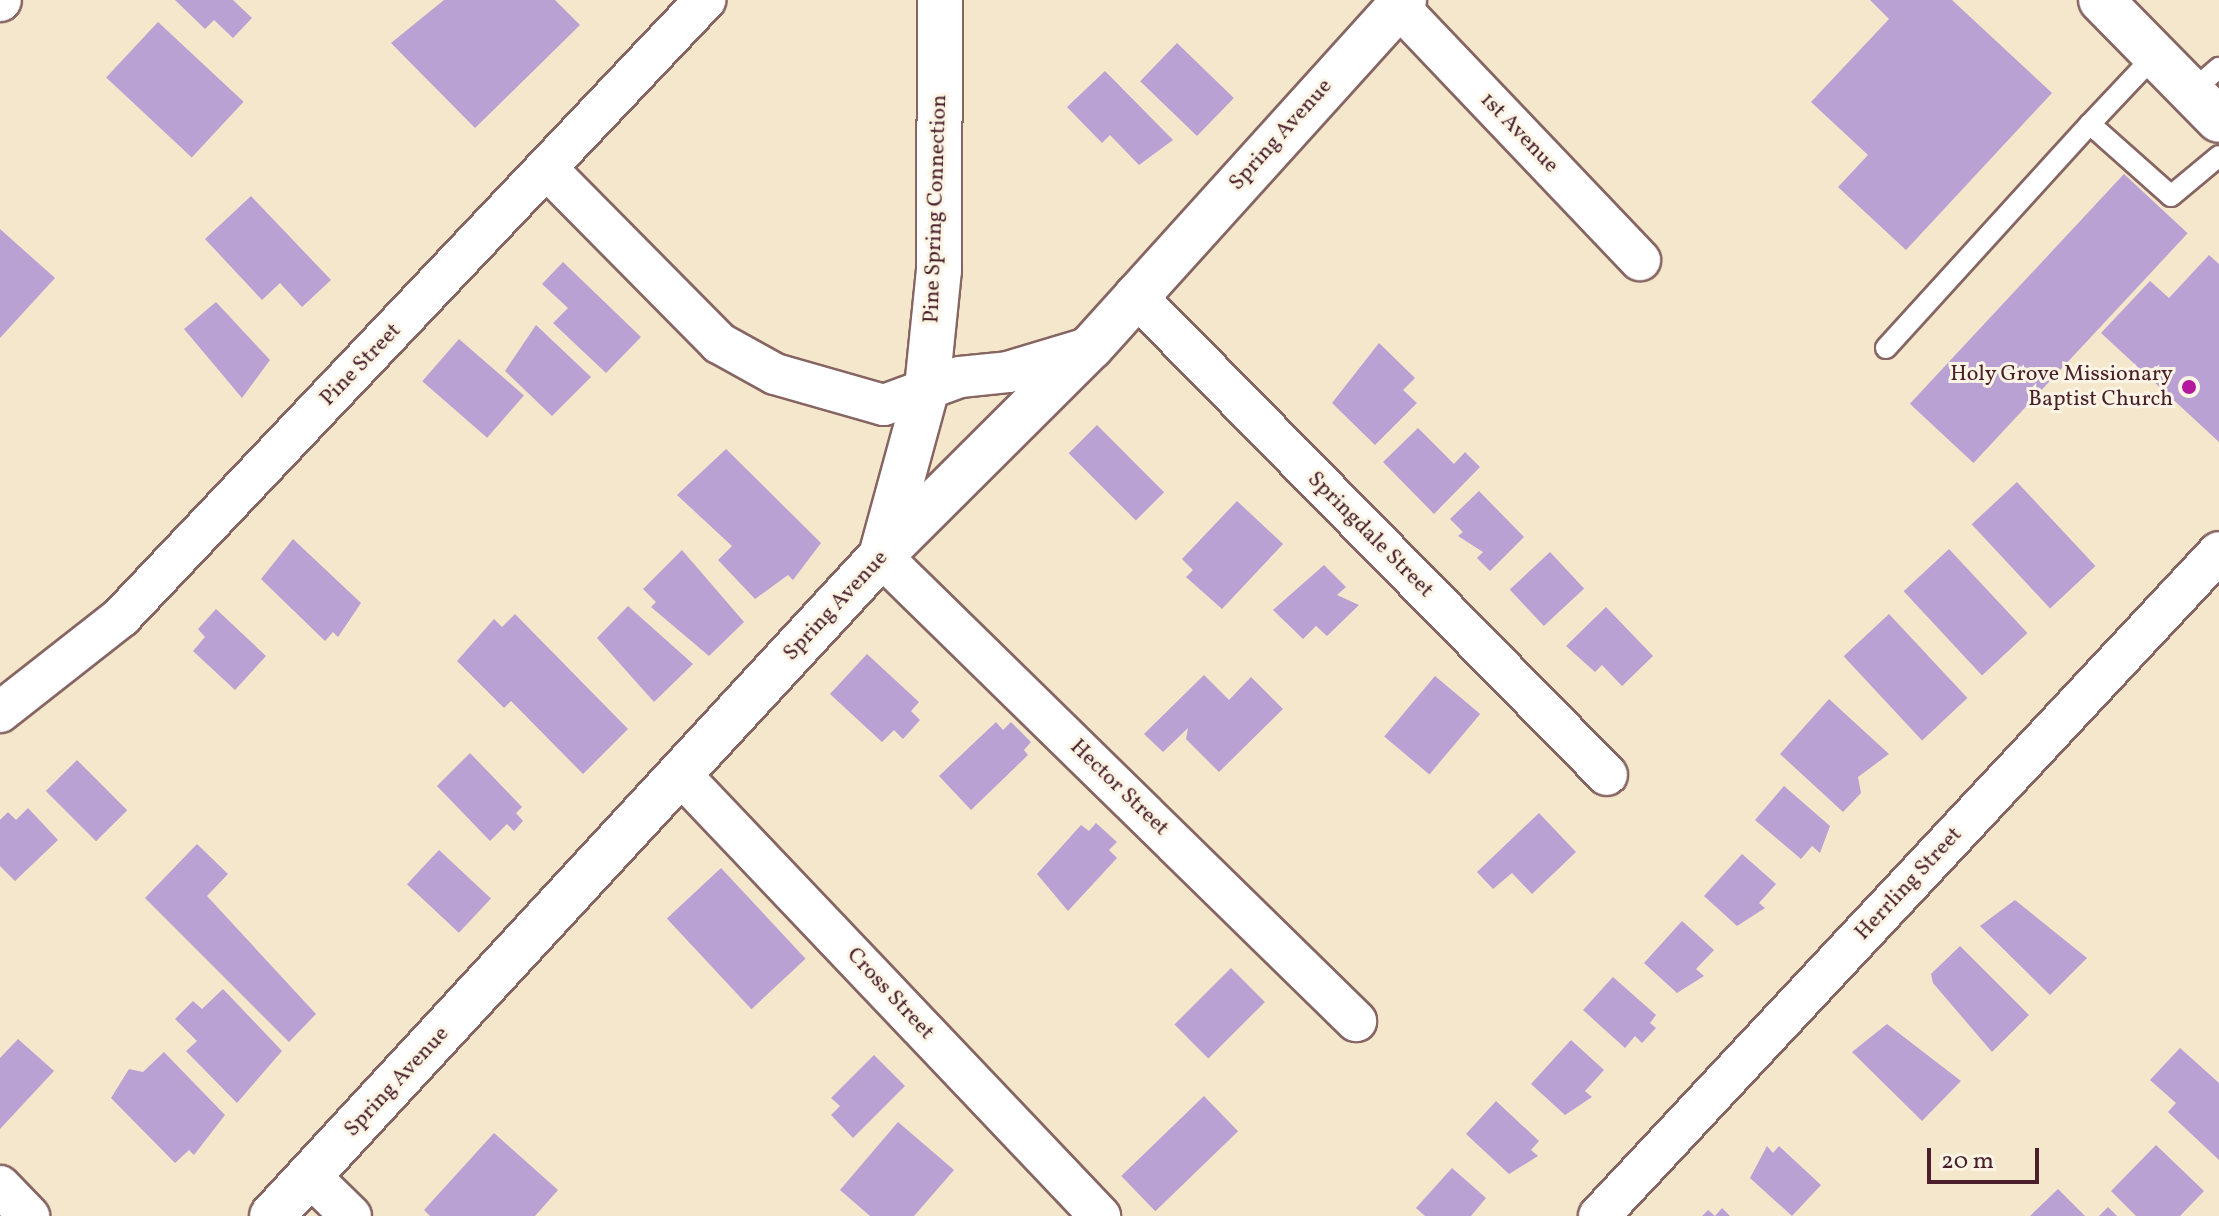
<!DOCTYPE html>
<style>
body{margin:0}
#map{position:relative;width:2219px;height:1216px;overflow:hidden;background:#f4e7cc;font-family:Vollkorn,serif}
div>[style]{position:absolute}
.building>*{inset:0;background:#b9a1d3;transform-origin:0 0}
.roads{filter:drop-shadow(2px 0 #866563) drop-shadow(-2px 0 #866563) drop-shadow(0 2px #866563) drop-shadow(0 -2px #866563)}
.service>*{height:20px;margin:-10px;padding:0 10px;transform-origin:10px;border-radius:10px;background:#fff}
.minor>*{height:40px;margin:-20px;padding:0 20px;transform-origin:20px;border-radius:20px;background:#fff}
.tertiary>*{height:44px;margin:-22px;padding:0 22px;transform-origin:22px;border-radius:22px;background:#fff}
.dots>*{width:22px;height:22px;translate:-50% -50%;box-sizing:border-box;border:4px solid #fcf5e5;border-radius:50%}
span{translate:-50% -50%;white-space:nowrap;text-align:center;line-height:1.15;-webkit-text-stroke:6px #fcf5e5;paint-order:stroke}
.street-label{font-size:22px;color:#4a1f2b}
.poi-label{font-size:22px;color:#4a1f2b}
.right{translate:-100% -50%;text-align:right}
.scale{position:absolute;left:1927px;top:1148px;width:112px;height:36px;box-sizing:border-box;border:4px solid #4a1f2b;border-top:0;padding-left:10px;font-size:24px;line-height:28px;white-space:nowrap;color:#4a1f2b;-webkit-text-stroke:6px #fcf5e5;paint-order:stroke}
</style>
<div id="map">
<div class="building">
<i style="clip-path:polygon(175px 0,233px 0,252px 18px,233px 38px,214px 20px,205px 29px)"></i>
<i style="clip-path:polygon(444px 0,555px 0,580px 25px,475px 128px,391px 43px)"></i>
<i style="clip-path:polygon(1870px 0,1952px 0,2052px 93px,1906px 250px,1838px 187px,1868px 155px,1811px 102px,1889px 19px)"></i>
<i style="left:158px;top:22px;width:117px;height:76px;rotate:43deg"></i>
<i style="left:1177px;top:43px;width:79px;height:53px;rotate:44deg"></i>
<i style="clip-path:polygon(1105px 71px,1173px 140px,1139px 165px,1110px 135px,1102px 143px,1067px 107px)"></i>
<i style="left:2124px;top:174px;width:87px;height:314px;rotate:43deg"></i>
<i style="clip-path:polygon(251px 196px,331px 280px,302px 307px,280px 283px,262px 300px,205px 239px)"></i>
<i style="clip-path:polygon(0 229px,55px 278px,0 338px)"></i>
<i style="clip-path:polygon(2209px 255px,2219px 264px,2219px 442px,2101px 333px,2150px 281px,2169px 298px)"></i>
<i style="clip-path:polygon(563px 262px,641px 337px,606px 373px,553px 323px,568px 308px,542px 284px)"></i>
<i style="clip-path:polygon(216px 302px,270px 360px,242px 398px,184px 329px)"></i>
<i style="clip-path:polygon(536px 325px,591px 377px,552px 416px,505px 371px)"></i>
<i style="left:459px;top:339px;width:86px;height:56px;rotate:41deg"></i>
<i style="clip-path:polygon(1379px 343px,1415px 378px,1403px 390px,1417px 403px,1375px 445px,1332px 403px)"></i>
<i style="left:1097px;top:425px;width:95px;height:40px;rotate:45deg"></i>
<i style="clip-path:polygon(1418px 428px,1454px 464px,1465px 452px,1480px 467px,1434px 514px,1383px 462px)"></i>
<i style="clip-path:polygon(726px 449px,821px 543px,793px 580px,788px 575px,755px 599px,718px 560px,732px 546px,677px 495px)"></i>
<i style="left:2017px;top:482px;width:115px;height:62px;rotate:47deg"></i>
<i style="clip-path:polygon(1479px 491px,1524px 537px,1490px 571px,1477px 558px,1483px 552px,1458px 536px,1463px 532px,1450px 519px)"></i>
<i style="clip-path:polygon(1237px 501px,1283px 544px,1222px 609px,1186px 577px,1193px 570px,1182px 559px)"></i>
<i style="clip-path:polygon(293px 539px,361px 603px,338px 637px,333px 632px,325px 641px,261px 579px)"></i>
<i style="left:1949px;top:549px;width:115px;height:62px;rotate:47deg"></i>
<i style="clip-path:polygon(682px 550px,744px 622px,709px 656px,651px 607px,656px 602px,643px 589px)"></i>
<i style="left:1550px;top:552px;width:50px;height:55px;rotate:47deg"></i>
<i style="clip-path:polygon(1324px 565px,1346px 587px,1337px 595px,1359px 605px,1327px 636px,1316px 626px,1303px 639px,1273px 610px)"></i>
<i style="clip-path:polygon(628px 606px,693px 664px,654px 702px,597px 638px)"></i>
<i style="clip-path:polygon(1606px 607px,1653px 656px,1622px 686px,1602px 665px,1595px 672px,1566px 646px)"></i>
<i style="clip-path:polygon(216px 609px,266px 656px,235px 690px,193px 651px,205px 637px,198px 629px)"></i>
<i style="clip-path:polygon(515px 614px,628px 729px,583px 774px,511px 701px,504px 708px,457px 661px,494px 619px,502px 627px)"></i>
<i style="left:1889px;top:614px;width:115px;height:62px;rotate:47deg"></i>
<i style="clip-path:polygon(867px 654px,919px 702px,911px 711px,920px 720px,903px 739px,894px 730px,882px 742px,830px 694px)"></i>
<i style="clip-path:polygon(1204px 675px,1229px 700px,1251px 677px,1283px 709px,1219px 772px,1186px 739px,1188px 728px,1163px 752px,1144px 734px)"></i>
<i style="left:1435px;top:676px;width:59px;height:79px;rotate:40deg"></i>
<i style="clip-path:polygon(1829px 699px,1889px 754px,1858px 777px,1861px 793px,1843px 812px,1780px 754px)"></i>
<i style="clip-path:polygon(996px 722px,1003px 730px,1011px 722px,1031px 742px,1024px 750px,1028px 755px,971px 810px,939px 776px)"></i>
<i style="clip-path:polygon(470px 753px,522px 807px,516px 813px,523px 821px,514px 831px,507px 824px,490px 841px,437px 786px)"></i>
<i style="left:77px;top:760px;width:71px;height:44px;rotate:45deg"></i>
<i style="clip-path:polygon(1784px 786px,1830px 826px,1820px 853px,1812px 846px,1801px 859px,1755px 820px)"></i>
<i style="clip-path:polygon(28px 808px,58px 840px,15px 881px,0 866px,0 820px,8px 812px,16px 820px)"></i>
<i style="clip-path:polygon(1539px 813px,1576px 852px,1532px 894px,1512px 873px,1493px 889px,1477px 872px)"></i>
<i style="clip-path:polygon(1096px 823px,1117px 842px,1109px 850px,1117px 858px,1068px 911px,1037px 874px,1081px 825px,1089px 831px)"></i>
<i style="clip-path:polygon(197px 844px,228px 874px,207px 896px,316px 1014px,289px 1042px,145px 898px)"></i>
<i style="left:439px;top:850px;width:71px;height:47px;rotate:43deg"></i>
<i style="clip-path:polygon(1742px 854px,1776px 884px,1759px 903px,1765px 908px,1737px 926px,1704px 896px)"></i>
<i style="left:721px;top:868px;width:124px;height:74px;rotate:47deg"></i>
<i style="clip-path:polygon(2015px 900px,2087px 958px,2050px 995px,1980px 926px)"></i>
<i style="clip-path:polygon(1682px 921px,1714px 950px,1696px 969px,1704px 976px,1677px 993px,1644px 963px)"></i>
<i style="clip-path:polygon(1960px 946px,2029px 1015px,1992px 1052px,1933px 983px,1931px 974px)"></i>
<i style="left:1231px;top:968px;width:48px;height:80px;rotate:45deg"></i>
<i style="clip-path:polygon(1613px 977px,1656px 1015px,1650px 1023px,1656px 1028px,1642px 1043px,1635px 1036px,1625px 1048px,1583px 1010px)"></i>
<i style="clip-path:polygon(223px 989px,282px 1051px,237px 1103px,186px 1051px,197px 1041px,175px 1019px,193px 1001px,202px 1009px)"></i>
<i style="clip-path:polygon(1887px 1024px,1961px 1081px,1922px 1121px,1852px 1052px)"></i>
<i style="clip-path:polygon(18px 1039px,54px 1071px,0 1129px,0 1058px)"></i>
<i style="clip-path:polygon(1571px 1040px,1604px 1070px,1585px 1091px,1592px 1097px,1565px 1115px,1531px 1084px)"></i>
<i style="clip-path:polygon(2180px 1048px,2219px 1083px,2219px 1160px,2168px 1112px,2176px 1103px,2150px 1080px)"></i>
<i style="clip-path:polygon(164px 1052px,225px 1115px,194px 1155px,189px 1150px,175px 1163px,111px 1098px,129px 1069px,143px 1072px)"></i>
<i style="clip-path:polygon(874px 1055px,905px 1086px,853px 1138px,831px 1115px,840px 1106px,831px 1098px)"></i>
<i style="left:1204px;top:1096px;width:49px;height:115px;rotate:46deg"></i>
<i style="clip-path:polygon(1496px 1101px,1539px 1141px,1531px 1150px,1538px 1156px,1509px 1174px,1466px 1134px)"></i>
<i style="clip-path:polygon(898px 1122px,954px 1170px,914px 1216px,870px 1216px,840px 1190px)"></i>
<i style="clip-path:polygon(494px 1133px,558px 1190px,535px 1216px,430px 1216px,424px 1210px)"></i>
<i style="clip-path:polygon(2156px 1145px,2204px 1191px,2180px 1216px,2136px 1216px,2111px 1191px)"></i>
<i style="clip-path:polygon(1767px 1146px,1773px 1153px,1779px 1146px,1821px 1185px,1792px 1216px,1750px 1178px)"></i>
<i style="clip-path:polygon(1452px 1168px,1486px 1198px,1471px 1216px,1425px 1216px,1416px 1208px)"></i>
<i style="clip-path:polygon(2058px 1189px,2085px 1216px,2030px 1216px)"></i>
<i style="clip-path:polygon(2108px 1207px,2117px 1216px,2099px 1216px)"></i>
<i style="clip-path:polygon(1722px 1208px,1730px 1216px,1702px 1216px,1708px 1210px,1715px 1216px)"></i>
</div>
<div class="roads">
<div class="service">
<i style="left:2191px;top:92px;width:37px;rotate:-41deg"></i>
<i style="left:2090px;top:124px;width:95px;rotate:-46.7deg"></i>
<i style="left:1886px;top:348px;width:303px;rotate:-47.7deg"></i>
<i style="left:2090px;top:124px;width:108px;rotate:41.6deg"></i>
<i style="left:2171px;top:196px;width:62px;rotate:-39.8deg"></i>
</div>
<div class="minor">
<i style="left:0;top:1px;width:1px;rotate:-45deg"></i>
<i style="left:1398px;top:6px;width:351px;rotate:46.4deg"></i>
<i style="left:547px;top:169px;width:245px;rotate:45.3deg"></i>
<i style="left:719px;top:343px;width:64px;rotate:29deg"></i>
<i style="left:775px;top:374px;width:113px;rotate:15.9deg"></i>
<i style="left:884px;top:405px;width:81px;rotate:-20.2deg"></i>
<i style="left:960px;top:377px;width:48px;rotate:-5.9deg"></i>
<i style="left:1008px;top:372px;width:87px;rotate:-16.8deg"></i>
<i style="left:1135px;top:295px;width:673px;rotate:45.48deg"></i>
<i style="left:881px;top:556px;width:665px;rotate:44.39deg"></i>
<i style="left:0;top:712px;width:154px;rotate:-38.1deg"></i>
<i style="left:121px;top:617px;width:850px;rotate:-46.57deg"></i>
<i style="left:680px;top:774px;width:610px;rotate:46.46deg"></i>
<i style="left:310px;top:1176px;width:57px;rotate:44.3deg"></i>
<i style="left:0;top:1186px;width:42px;rotate:46deg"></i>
<i style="left:1599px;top:1216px;width:908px;rotate:-46.96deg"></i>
</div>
<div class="tertiary">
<i style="left:2101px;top:0;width:168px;rotate:45.5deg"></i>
<i style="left:881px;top:556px;width:174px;rotate:-74.7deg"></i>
<i style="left:927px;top:388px;width:119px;rotate:-84.2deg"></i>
<i style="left:939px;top:270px;width:270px;rotate:-89.8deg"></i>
<i style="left:272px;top:1216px;width:898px;rotate:-47.3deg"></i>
<i style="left:881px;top:556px;width:296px;rotate:-44.9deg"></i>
<i style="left:1091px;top:347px;width:467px;rotate:-47.9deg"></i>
</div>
</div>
<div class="dots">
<i style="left:2189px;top:387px;background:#b5179e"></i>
</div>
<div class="street-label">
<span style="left:1519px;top:133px;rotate:46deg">1st Avenue</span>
<span style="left:1281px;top:135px;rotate:-48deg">Spring Avenue</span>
<span style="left:936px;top:209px;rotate:-88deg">Pine Spring Connection</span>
<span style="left:361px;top:365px;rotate:-46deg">Pine Street</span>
<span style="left:1370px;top:535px;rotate:45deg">Springdale Street</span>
<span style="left:836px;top:606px;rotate:-47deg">Spring Avenue</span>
<span style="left:1119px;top:788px;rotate:44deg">Hector Street</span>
<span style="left:1909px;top:884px;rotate:-47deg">Herrling Street</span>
<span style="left:890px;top:994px;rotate:47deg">Cross Street</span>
<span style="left:397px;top:1082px;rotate:-47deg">Spring Avenue</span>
</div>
<div class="poi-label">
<span class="right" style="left:2173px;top:387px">Holy Grove Missionary<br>Baptist Church</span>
</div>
<div class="scale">20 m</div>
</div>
